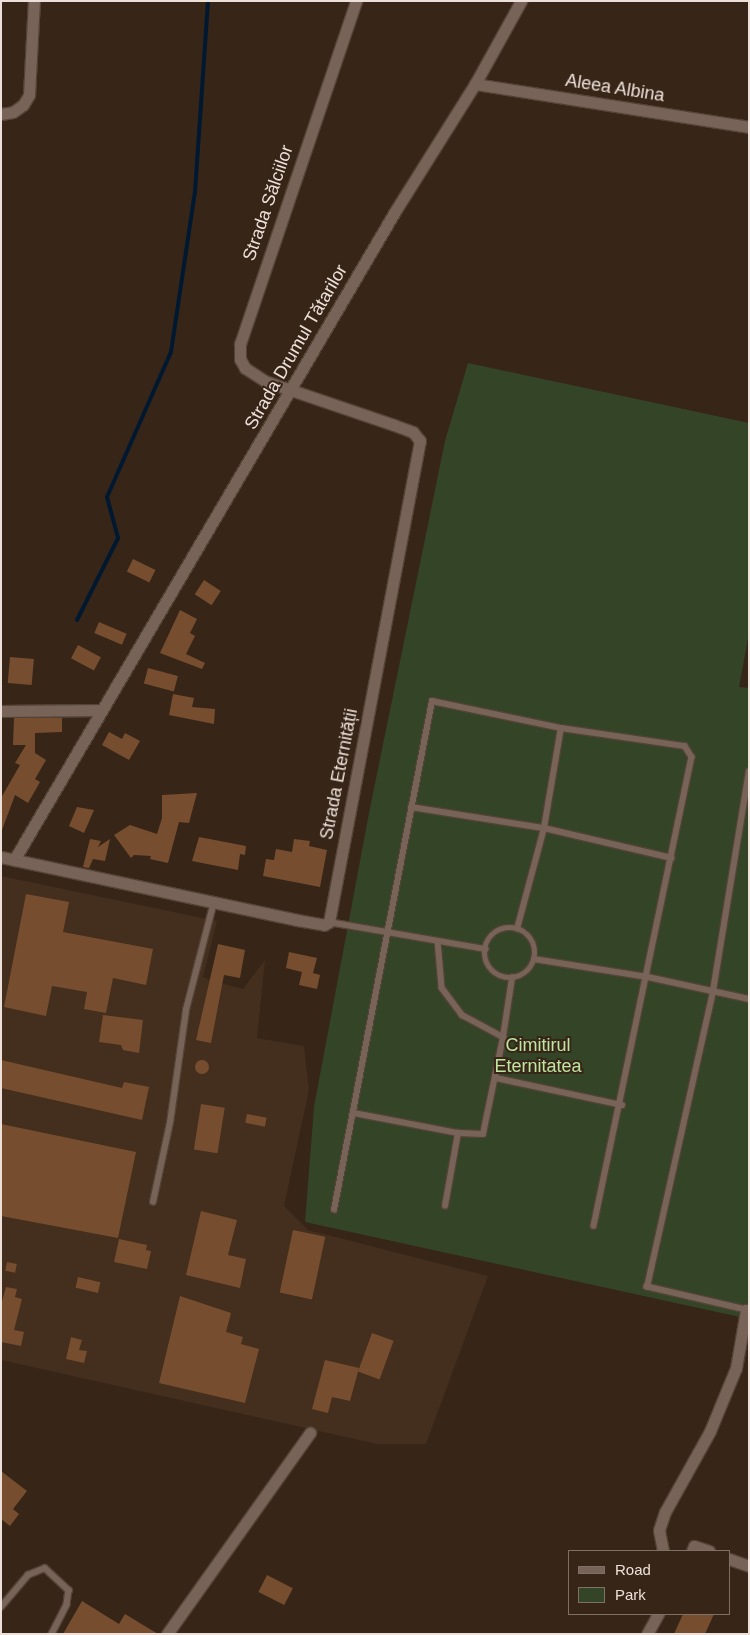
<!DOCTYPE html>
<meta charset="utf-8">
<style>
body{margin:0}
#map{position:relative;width:750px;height:1635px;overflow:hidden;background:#372518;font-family:Helvetica,sans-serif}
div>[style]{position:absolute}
.built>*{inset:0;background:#442e1d}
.green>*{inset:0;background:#334526}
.stream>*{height:4px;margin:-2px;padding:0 2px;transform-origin:2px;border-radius:2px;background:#011930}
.building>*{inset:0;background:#764e2f;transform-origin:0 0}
.round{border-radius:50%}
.roads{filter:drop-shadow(1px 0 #544337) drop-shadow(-1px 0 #544337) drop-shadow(0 1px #544337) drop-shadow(0 -1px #544337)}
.lane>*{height:5.5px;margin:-2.75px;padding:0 2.75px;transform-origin:2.75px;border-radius:2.75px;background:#776357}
.lane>.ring{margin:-2.75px;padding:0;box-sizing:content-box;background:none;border:5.5px solid #776357;border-radius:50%}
.street>*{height:11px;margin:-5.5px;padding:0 5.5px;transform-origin:5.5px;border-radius:5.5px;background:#776357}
span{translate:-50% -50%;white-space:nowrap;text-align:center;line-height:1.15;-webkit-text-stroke:4px #372518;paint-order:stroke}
.street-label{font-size:18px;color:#ece0d8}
.park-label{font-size:18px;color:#bde6a1}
.frame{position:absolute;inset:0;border:2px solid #ece0d8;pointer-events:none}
.legend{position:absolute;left:568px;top:1550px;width:162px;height:65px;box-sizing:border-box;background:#372518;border:1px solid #7f7065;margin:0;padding:6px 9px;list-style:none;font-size:15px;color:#ece0d8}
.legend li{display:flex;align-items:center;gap:10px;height:25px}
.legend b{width:25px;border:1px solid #7f7065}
</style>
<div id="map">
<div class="built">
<i style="clip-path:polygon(1px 876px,217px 921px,203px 977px,209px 980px,243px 989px,265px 960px,257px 1038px,304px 1046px,309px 1090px,284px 1206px,308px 1230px,488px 1276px,426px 1444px,377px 1444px,1px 1360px)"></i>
</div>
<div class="green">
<i style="clip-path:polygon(468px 363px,749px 423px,749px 633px,739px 687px,749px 688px,749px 1319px,305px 1222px,314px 1107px,369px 813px,445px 441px)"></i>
</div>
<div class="stream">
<i style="left:77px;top:620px;width:92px;rotate:-63.4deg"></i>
<i style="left:118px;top:538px;width:42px;rotate:-105deg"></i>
<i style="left:107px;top:497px;width:158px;rotate:-66.2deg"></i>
<i style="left:171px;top:352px;width:162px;rotate:-81.5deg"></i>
<i style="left:195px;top:192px;width:191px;rotate:-86.1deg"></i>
</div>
<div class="building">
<i style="left:133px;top:559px;width:25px;height:14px;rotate:26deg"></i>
<i style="left:204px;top:580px;width:20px;height:17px;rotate:33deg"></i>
<i style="clip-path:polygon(180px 610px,197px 619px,190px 633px,195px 636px,186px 654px,205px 663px,202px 669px,160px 653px)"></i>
<i style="left:99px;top:622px;width:30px;height:12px;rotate:23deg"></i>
<i style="left:78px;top:645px;width:26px;height:15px;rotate:28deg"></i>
<i style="left:10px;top:657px;width:24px;height:26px;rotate:5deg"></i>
<i style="left:148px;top:668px;width:31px;height:16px;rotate:15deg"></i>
<i style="clip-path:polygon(173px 694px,194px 698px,192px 707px,215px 709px,214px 724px,169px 715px)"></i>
<i style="clip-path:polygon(14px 718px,62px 718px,62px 732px,35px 733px,35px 753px,46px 760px,35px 779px,40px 782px,28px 803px,15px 795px,2px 830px,1px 798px,20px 765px,15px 763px,26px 745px,13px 745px)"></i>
<i style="clip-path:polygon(109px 732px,122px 739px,125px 733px,140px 741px,129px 760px,102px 745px)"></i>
<i style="clip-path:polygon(197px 793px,189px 823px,179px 822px,168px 863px,150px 859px,151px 856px,134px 855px,131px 858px,114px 835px,130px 825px,157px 834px,162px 818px,162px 795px)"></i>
<i style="clip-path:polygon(77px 807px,94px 810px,84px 833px,69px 826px)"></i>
<i style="clip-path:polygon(199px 837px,246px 846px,245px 855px,240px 854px,238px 870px,192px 861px)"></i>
<i style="clip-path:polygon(90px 839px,101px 841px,98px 847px,110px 839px,105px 861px,93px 859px,89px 868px,83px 867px)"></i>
<i style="clip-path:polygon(294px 839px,310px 841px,309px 846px,327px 850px,320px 887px,263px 876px,266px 859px,274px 860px,276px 849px,292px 852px)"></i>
<i style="clip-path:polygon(26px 894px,69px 902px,63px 932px,153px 949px,146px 985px,113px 978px,106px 1013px,84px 1009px,87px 992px,52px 986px,46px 1016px,4px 1007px)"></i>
<i style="clip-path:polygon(218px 944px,245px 950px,240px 978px,224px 975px,211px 1043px,196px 1040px)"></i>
<i style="clip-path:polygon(289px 952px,317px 958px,313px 973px,320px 975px,317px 989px,299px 985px,302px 972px,286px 968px)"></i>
<i style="clip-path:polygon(103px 1015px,143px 1020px,139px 1053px,123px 1050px,121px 1045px,99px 1042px)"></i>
<i class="round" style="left:195px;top:1060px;width:14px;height:14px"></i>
<i style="clip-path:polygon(1px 1060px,122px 1088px,124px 1082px,149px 1087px,142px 1120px,1px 1088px)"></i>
<i style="left:201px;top:1104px;width:24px;height:46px;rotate:9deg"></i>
<i style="left:247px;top:1114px;width:20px;height:9px;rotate:11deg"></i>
<i style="clip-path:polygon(1px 1124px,136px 1152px,118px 1238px,1px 1216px)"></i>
<i style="clip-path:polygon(201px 1211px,237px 1220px,228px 1255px,246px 1259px,240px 1288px,186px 1275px)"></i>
<i style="left:293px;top:1230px;width:33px;height:64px;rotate:12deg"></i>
<i style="clip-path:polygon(119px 1239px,147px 1245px,146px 1250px,151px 1251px,147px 1269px,114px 1262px)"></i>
<i style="left:7px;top:1262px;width:10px;height:9px;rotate:11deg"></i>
<i style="left:78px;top:1277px;width:23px;height:11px;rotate:13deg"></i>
<i style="clip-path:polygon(6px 1287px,17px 1289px,15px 1297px,22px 1299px,14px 1330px,24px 1332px,21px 1346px,1px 1342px,1px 1305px)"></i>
<i style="clip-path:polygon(180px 1296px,231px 1313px,226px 1332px,243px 1337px,241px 1344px,259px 1349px,245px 1403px,159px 1383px)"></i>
<i style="left:372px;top:1333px;width:23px;height:41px;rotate:20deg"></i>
<i style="clip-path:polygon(71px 1337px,82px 1340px,79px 1350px,87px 1351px,84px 1363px,66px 1359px)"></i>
<i style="clip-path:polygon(325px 1360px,359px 1368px,350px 1401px,332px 1397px,328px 1413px,312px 1409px)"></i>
<i style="clip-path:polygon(1px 1471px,27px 1491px,13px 1509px,19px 1514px,10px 1526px,1px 1519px)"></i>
<i style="left:267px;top:1575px;width:29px;height:19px;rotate:27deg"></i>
<i style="clip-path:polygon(82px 1601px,119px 1624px,125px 1614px,158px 1634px,63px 1634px)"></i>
<i style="clip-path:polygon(683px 1614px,714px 1614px,705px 1634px,674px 1634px)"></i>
</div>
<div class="roads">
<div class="lane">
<i style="left:411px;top:807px;width:135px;rotate:9deg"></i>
<i style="left:544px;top:828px;width:131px;rotate:13.2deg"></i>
<i style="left:329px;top:922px;width:159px;rotate:9.8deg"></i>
<i class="ring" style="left:485px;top:928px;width:44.5px;height:44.5px"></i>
<i style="left:517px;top:929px;width:105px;rotate:-75deg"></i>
<i style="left:544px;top:828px;width:101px;rotate:-80.4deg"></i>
<i style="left:438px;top:941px;width:47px;rotate:85.1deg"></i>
<i style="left:442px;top:988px;width:34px;rotate:53deg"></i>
<i style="left:462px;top:1015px;width:47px;rotate:28.2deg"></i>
<i style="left:503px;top:1037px;width:60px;rotate:-81.3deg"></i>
<i style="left:534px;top:959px;width:115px;rotate:9deg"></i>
<i style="left:648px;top:977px;width:103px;rotate:12.3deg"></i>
<i style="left:496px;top:1078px;width:129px;rotate:12.1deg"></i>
<i style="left:354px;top:1113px;width:106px;rotate:10.9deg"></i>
<i style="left:458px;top:1133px;width:25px;rotate:2deg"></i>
<i style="left:483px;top:1134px;width:99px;rotate:-78.3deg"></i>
<i style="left:153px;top:1202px;width:81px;rotate:-77.9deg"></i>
<i style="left:170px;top:1123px;width:114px;rotate:-81.9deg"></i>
<i style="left:186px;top:1010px;width:112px;rotate:-75.5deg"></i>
<i style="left:445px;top:1206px;width:74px;rotate:-79.9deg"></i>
<i style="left:334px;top:1210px;width:518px;rotate:-79.1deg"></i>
<i style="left:432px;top:701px;width:132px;rotate:11.8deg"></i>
<i style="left:561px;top:728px;width:125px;rotate:8.3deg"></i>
<i style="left:685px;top:746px;width:13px;rotate:58deg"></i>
<i style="left:692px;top:757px;width:479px;rotate:101.8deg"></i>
<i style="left:746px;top:1310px;width:102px;rotate:-166.9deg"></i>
<i style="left:647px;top:1287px;width:303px;rotate:-77.4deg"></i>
<i style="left:713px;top:991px;width:222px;rotate:-80.7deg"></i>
<i style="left:1px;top:1607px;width:42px;rotate:-49.8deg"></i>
<i style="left:28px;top:1575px;width:18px;rotate:-22deg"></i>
<i style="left:45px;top:1568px;width:33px;rotate:43deg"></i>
<i style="left:69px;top:1590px;width:15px;rotate:98deg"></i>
<i style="left:67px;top:1605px;width:33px;rotate:117deg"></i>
</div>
<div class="street">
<i style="left:475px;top:84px;width:277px;rotate:8.9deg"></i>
<i style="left:1px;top:114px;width:12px;rotate:-9deg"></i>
<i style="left:13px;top:112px;width:12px;rotate:-35deg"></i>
<i style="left:23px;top:105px;width:12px;rotate:-59deg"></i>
<i style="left:29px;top:95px;width:94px;rotate:-87deg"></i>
<i style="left:1px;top:711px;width:100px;rotate:-0.6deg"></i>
<i style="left:1px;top:857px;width:303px;rotate:12deg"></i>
<i style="left:297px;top:920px;width:27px;rotate:10deg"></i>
<i style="left:324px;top:925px;width:6px;rotate:-31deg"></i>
<i style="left:329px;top:922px;width:490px;rotate:-79.3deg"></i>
<i style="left:420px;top:441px;width:11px;rotate:-128deg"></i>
<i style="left:413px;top:432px;width:20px;rotate:-160deg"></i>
<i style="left:394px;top:425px;width:136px;rotate:-161.2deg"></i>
<i style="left:265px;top:381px;width:24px;rotate:-147deg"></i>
<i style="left:245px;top:368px;width:10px;rotate:-119deg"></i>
<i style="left:240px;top:359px;width:15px;rotate:-90deg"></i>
<i style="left:240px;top:344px;width:362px;rotate:-71.3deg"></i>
<i style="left:14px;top:860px;width:750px;rotate:-59.57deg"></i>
<i style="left:394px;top:213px;width:152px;rotate:-57.9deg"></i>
<i style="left:475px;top:84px;width:95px;rotate:-61deg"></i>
<i style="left:663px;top:1551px;width:21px;rotate:-101deg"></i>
<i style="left:659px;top:1530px;width:19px;rotate:-72deg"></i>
<i style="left:665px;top:1512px;width:93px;rotate:-60.9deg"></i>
<i style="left:710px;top:1431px;width:68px;rotate:-67.6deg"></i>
<i style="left:736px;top:1368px;width:59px;rotate:-80.2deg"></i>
<i style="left:692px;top:1551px;width:5px;rotate:-68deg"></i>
<i style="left:694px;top:1546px;width:16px;rotate:18deg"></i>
<i style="left:729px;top:1559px;width:21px;rotate:19deg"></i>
<i style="left:167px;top:1634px;width:247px;rotate:-54.6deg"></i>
<i style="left:647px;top:1634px;width:23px;rotate:-61deg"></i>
</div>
</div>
<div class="street-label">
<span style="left:615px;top:88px;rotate:9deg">Aleea Albina</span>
<span style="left:268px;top:203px;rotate:-71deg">Strada Sălciilor</span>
<span style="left:296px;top:347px;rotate:-60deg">Strada Drumul Tătarilor</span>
<span style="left:339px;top:774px;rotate:-79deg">Strada Eternității</span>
</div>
<div class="park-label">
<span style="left:538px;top:1056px">Cimitirul<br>Eternitatea</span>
</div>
<div class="frame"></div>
<ul class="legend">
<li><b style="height:6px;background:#776357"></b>Road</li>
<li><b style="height:14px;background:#334526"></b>Park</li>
</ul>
</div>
